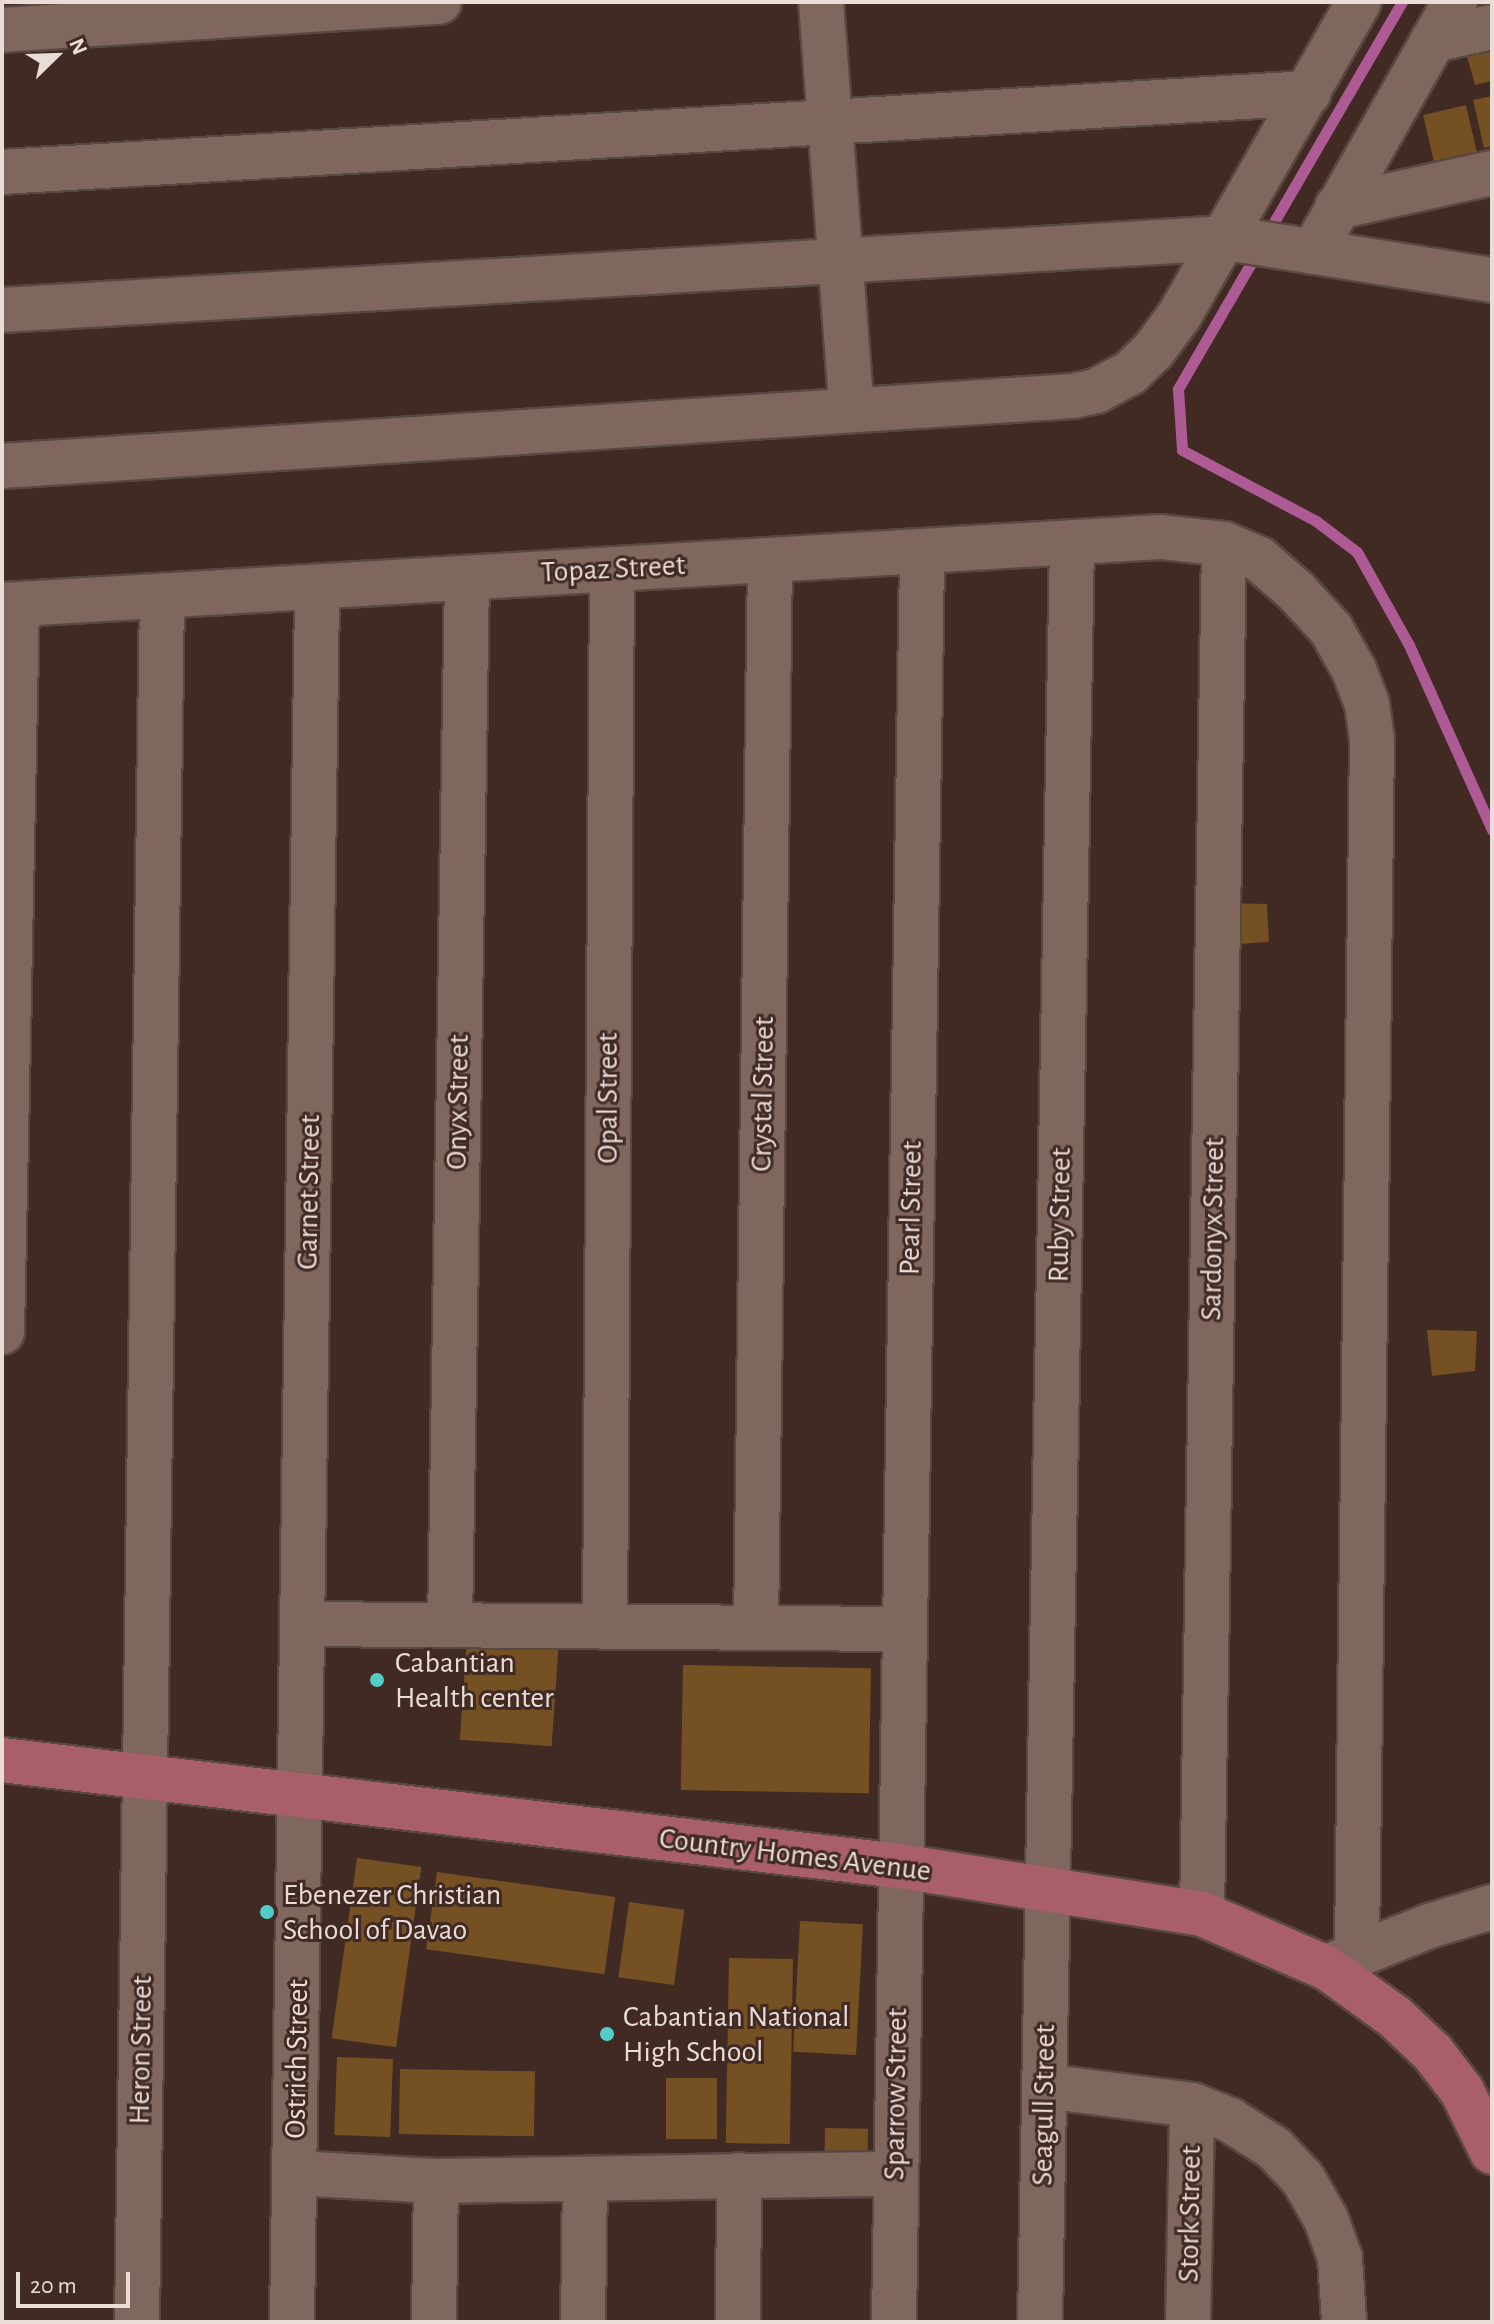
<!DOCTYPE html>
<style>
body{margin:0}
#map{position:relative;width:1494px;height:2324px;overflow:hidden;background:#402a23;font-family:"Alegreya Sans",sans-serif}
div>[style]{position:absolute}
.stream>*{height:11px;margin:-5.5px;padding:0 5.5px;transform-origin:5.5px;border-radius:5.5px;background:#ae5b95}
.building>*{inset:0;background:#745022;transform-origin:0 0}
.roads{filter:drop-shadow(2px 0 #594741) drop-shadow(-2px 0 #594741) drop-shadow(0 2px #594741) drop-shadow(0 -2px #594741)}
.minor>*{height:44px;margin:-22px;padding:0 22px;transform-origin:22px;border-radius:22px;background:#80675e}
.major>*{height:44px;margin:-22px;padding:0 22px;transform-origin:22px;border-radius:22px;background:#a85f68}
.dots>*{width:22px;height:22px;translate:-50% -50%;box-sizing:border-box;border:4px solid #402a23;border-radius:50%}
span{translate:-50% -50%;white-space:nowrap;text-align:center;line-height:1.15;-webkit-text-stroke:6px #402a23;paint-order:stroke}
.street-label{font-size:30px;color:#eadcd7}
.poi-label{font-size:30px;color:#eadcd7}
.left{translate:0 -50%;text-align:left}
.frame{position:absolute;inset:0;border:4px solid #eadcd7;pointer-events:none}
.north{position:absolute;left:16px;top:16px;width:80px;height:80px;-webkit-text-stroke:6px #402a23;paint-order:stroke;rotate:67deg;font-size:22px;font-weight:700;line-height:32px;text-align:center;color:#eadcd7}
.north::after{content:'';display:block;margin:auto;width:28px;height:36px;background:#eadcd7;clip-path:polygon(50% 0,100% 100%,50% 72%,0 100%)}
.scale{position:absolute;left:16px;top:2272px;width:114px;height:36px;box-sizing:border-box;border:4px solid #eadcd7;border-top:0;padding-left:10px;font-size:24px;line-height:28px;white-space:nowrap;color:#eadcd7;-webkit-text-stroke:6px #402a23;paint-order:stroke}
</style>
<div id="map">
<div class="stream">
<i style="left:1271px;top:227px;width:260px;rotate:-59.8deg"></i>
<i style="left:1251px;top:263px;width:146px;rotate:120.1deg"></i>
<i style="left:1178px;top:389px;width:61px;rotate:86.2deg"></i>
<i style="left:1182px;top:450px;width:152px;rotate:27.9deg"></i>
<i style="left:1316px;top:521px;width:51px;rotate:37.1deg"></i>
<i style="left:1357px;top:552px;width:107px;rotate:60.8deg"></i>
<i style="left:1409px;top:645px;width:203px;rotate:65.8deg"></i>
</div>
<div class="building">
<i style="clip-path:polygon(1492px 49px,1492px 81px,1475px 85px,1467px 56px)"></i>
<i style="clip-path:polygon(1492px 96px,1492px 146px,1484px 148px,1473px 100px)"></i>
<i style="left:1466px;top:105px;width:48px;height:44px;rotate:77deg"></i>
<i style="clip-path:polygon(1227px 903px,1267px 904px,1269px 942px,1225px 945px)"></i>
<i style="clip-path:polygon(1427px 1330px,1477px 1331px,1475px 1371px,1432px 1376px)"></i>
<i style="left:467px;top:1637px;width:92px;height:103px;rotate:4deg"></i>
<i style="left:683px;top:1665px;width:188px;height:125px;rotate:1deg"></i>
<i style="left:357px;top:1858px;width:65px;height:182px;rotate:8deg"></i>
<i style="left:437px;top:1872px;width:180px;height:78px;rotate:8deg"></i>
<i style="left:629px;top:1902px;width:56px;height:76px;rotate:8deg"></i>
<i style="left:800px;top:1921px;width:63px;height:131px;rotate:3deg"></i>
<i style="left:729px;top:1958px;width:64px;height:185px;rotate:1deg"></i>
<i style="left:337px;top:2057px;width:56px;height:78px;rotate:2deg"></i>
<i style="left:400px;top:2069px;width:135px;height:65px;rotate:1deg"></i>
<i style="left:666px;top:2078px;width:51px;height:61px"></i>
<i style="left:825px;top:2128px;width:43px;height:30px;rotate:1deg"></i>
</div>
<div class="roads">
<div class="minor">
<i style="left:821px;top:2px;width:409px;rotate:85.7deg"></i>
<i style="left:2px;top:30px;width:438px;rotate:-3.7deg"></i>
<i style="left:1433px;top:40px;width:60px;rotate:-12.4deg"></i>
<i style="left:2px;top:172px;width:1309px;rotate:-3.46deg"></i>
<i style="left:1337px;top:207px;width:159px;rotate:-12.4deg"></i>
<i style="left:1313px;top:252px;width:288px;rotate:-60.4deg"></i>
<i style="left:2px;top:310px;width:1227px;rotate:-3.36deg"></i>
<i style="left:1227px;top:238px;width:268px;rotate:9deg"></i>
<i style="left:2px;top:466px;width:1073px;rotate:-3.74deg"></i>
<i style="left:1073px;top:396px;width:24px;rotate:-12deg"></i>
<i style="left:1096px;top:391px;width:38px;rotate:-28deg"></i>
<i style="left:1130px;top:373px;width:32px;rotate:-44deg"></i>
<i style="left:1153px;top:351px;width:44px;rotate:-53.4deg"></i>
<i style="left:1179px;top:316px;width:362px;rotate:-60.2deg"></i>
<i style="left:2px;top:605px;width:1161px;rotate:-3.36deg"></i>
<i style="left:1161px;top:537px;width:63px;rotate:6.3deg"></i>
<i style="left:1224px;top:544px;width:38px;rotate:23deg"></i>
<i style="left:1259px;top:559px;width:49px;rotate:40.9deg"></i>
<i style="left:1296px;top:591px;width:52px;rotate:47.4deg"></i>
<i style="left:1331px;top:629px;width:47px;rotate:60.7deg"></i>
<i style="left:1354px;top:670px;width:36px;rotate:69deg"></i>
<i style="left:1367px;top:704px;width:34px;rotate:82deg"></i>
<i style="left:1372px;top:738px;width:1214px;rotate:90.71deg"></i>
<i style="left:2px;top:1332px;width:727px;rotate:-88.82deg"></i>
<i style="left:302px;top:1624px;width:601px;rotate:0.48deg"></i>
<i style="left:450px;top:1625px;width:1047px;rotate:-89.07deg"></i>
<i style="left:605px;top:1627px;width:1058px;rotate:-89.62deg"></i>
<i style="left:756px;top:1628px;width:1068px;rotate:-89.25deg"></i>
<i style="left:1202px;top:1914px;width:1370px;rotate:-89.08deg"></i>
<i style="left:1332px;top:1965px;width:105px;rotate:-21.9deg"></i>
<i style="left:1429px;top:1926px;width:66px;rotate:-16.8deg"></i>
<i style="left:1044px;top:2086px;width:149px;rotate:7.3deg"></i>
<i style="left:1192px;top:2105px;width:41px;rotate:21.5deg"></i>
<i style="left:1230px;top:2120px;width:52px;rotate:32.5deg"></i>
<i style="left:1274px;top:2148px;width:42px;rotate:46.9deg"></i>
<i style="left:1303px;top:2179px;width:46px;rotate:60.1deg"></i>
<i style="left:1326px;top:2219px;width:41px;rotate:70.3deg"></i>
<i style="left:1340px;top:2258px;width:64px;rotate:86.4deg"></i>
<i style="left:296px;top:2173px;width:140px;rotate:3.3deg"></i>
<i style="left:436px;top:2181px;width:459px;rotate:-0.9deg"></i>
<i style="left:137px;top:2322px;width:1726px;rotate:-89.17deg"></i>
<i style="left:292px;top:2322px;width:1735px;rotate:-89.17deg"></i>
<i style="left:434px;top:2322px;width:141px;rotate:-89.2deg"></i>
<i style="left:583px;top:2322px;width:142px;rotate:-89.2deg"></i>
<i style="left:738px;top:2322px;width:147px;rotate:-89.6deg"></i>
<i style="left:894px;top:2322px;width:1771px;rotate:-89.09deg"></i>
<i style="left:1040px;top:2322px;width:1780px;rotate:-88.97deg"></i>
<i style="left:1188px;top:2322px;width:217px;rotate:-88.9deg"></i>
</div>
<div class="major">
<i style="left:2px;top:1760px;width:903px;rotate:6.74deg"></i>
<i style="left:899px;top:1866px;width:307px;rotate:9deg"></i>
<i style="left:1202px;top:1914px;width:136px;rotate:23.4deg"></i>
<i style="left:1327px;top:1968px;width:84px;rotate:35.8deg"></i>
<i style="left:1395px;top:2017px;width:52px;rotate:43.5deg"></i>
<i style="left:1433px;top:2053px;width:48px;rotate:52.7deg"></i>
<i style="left:1462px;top:2091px;width:68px;rotate:63.8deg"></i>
</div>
</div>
<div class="dots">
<i style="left:377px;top:1680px;background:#54cdc8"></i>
<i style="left:267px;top:1912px;background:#54cdc8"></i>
<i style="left:607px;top:2034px;background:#54cdc8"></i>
</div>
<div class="street-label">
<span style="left:613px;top:569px;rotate:-3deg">Topaz Street</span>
<span style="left:763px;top:1094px;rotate:-89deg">Crystal Street</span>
<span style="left:608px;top:1098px;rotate:-90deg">Opal Street</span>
<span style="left:458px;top:1102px;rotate:-89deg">Onyx Street</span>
<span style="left:309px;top:1192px;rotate:-89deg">Garnet Street</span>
<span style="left:911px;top:1208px;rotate:-89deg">Pearl Street</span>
<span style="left:1060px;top:1215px;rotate:-89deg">Ruby Street</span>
<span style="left:1213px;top:1229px;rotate:-89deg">Sardonyx Street</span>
<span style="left:795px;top:1855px;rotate:7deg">Country Homes Avenue</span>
<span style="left:141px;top:2050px;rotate:-89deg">Heron Street</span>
<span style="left:297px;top:2059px;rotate:-89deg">Ostrich Street</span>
<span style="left:896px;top:2094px;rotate:-89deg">Sparrow Street</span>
<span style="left:1044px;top:2105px;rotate:-89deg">Seagull Street</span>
<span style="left:1190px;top:2214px;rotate:-89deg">Stork Street</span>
</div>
<div class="poi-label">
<span class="left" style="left:395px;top:1680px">Cabantian<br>Health center</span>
<span class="left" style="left:283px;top:1912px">Ebenezer Christian<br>School of Davao</span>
<span class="left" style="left:623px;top:2034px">Cabantian National<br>High School</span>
</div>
<div class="frame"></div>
<div class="north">N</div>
<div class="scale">20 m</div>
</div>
